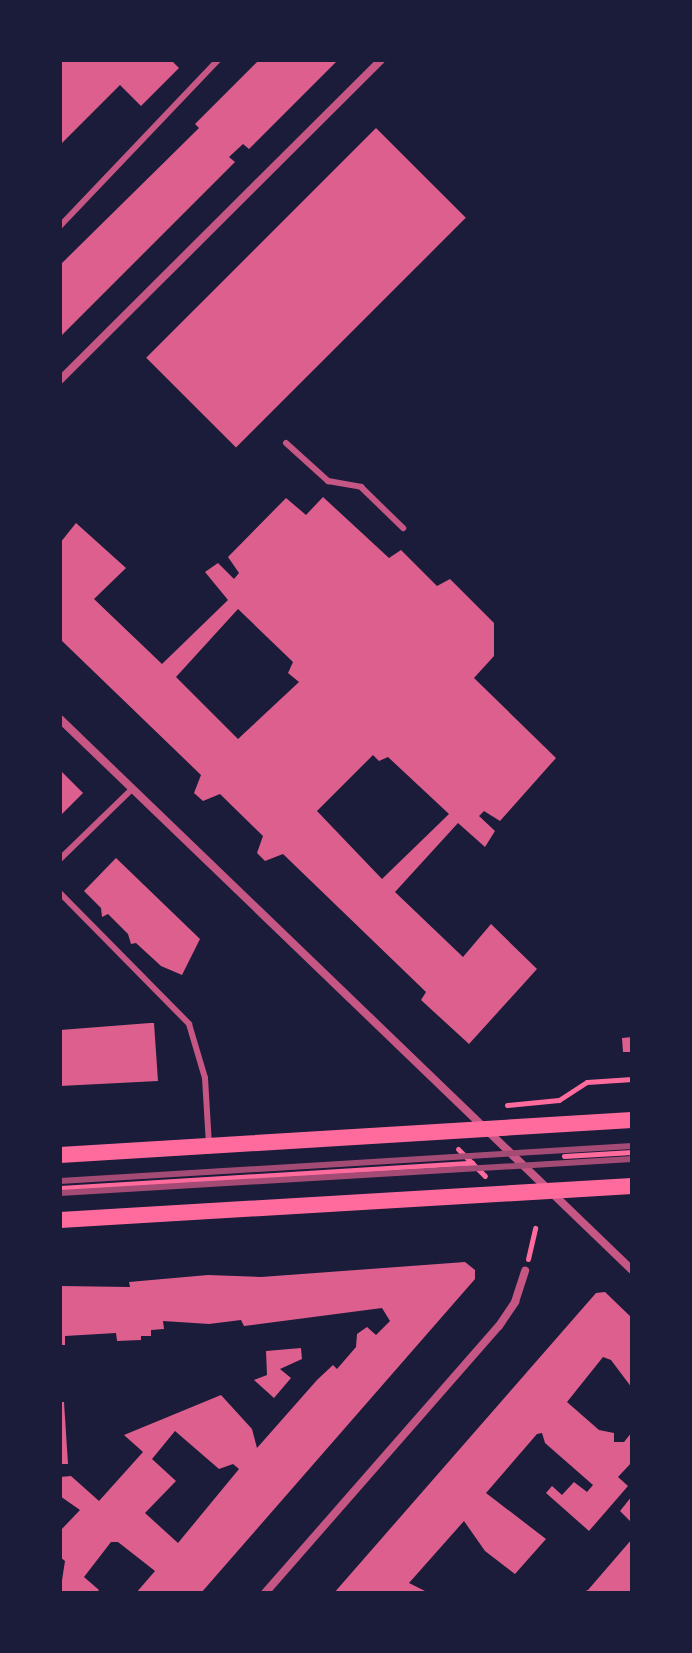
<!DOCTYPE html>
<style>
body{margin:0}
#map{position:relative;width:692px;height:1653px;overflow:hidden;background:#1b1b3a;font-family:"Titillium Web",sans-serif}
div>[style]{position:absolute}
.building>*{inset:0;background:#dd5f8e;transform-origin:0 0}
.path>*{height:5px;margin:-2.5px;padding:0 2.5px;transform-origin:2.5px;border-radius:2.5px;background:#ff6b9d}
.service>*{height:6px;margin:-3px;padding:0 3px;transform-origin:3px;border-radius:3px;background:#c65784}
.minor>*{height:8px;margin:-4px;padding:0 4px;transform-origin:4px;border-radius:4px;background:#c65784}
.secondary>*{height:16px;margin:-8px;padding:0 8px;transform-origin:8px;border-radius:8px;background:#ff6b9d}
.rail>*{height:6px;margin:-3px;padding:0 3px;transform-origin:3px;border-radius:3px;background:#a44b75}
span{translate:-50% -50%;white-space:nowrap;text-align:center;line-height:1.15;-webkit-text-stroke:6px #1b1b3a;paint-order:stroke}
.frame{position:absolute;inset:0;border:62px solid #1b1b3a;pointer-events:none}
</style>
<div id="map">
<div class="building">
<i style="clip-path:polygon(60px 60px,171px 60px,179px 68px,141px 106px,120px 85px,60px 145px)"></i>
<i style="clip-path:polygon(259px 60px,338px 60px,249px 149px,243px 144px,229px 157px,235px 162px,60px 337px,60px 265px,199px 128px,195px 124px)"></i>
<i style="left:376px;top:128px;width:127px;height:325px;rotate:45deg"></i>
<i style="clip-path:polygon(evenodd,323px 497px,389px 558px,401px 550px,437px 586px,450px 579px,494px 623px,494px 656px,474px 678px,556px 758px,500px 821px,484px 811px,479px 816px,495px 831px,485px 847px,458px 823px,395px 892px,463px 957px,491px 924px,537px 969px,469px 1044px,421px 1000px,426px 992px,283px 854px,265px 861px,257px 853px,263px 836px,220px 794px,203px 801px,194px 793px,201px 775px,60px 639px,60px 543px,76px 523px,126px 568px,94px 599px,162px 664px,228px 600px,205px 572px,218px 563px,234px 579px,239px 573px,228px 557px,286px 498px,306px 515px,323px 497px,238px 609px,293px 662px,288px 673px,299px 682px,238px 739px,176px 677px,238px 609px,323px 497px,373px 755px,379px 761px,388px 757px,449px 814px,382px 879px,317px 811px,373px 755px)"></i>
<i style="clip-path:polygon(60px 770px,83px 793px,60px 816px)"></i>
<i style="clip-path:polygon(116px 858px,200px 939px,182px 975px,161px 966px,136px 943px,131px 944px,128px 934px,108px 914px,102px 917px,101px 908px,84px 891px)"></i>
<i style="clip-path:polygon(150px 1023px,154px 1023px,158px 1081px,60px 1086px,60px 1030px)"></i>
<i style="clip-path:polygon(632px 1037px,632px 1052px,623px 1052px,622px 1038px)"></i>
<i style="clip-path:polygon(evenodd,465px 1262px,475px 1270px,475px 1279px,201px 1593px,136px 1593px,155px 1571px,118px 1542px,111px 1542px,84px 1577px,99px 1590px,96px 1593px,60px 1593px,65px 1561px,60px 1557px,60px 1531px,80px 1510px,60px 1496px,60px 1477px,71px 1476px,99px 1501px,143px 1452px,124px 1435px,221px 1395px,252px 1429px,257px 1448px,317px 1380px,333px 1365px,337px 1369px,356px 1347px,357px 1334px,367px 1327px,376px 1335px,390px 1321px,382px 1308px,244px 1326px,241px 1320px,209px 1324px,163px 1321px,164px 1329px,151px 1330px,151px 1336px,141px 1336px,141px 1340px,117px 1341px,116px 1333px,65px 1336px,65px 1345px,60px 1345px,60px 1286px,130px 1287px,129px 1282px,208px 1275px,261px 1277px,465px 1262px,175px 1431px,219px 1469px,233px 1464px,239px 1469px,178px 1543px,145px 1513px,176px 1481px,152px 1459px,175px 1431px)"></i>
<i style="clip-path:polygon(605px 1292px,632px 1318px,632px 1388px,611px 1360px,603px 1357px,567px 1402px,599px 1430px,614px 1433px,614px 1442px,624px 1442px,632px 1432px,632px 1462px,618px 1477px,628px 1486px,589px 1531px,546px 1493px,552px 1486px,562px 1495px,574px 1482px,587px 1492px,593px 1485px,545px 1443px,542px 1433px,537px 1434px,486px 1493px,546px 1539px,515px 1574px,485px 1551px,464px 1521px,409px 1583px,429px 1593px,334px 1593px,596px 1293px)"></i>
<i style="clip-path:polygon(301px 1348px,302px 1359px,280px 1369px,291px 1378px,274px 1398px,254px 1380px,267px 1375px,266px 1351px)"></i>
<i style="clip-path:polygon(60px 1402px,64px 1402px,68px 1464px,60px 1464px)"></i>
<i style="clip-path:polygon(632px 1496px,632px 1521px,630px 1521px,620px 1511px)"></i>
<i style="clip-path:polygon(632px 1539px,632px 1593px,581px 1593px,588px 1590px)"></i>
</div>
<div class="path">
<i style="left:507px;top:1105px;width:52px;rotate:-5.5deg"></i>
<i style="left:559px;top:1100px;width:33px;rotate:-33deg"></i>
<i style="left:587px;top:1082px;width:45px;rotate:-3.8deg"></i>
<i style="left:458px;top:1149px;width:38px;rotate:45deg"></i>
<i style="left:564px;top:1156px;width:68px;rotate:-3.4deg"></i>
<i style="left:60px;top:1188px;width:413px;rotate:-3.5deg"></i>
<i style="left:528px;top:1259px;width:32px;rotate:-77deg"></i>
</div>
<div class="service">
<i style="left:60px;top:226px;width:229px;rotate:-46.4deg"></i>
<i style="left:286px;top:443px;width:57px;rotate:42.1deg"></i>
<i style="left:328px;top:481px;width:34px;rotate:10deg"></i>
<i style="left:361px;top:487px;width:59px;rotate:44.3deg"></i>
<i style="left:60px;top:859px;width:100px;rotate:-44.2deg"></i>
<i style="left:60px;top:893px;width:184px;rotate:45.4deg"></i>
<i style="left:189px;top:1024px;width:56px;rotate:73.5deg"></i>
<i style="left:205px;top:1078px;width:68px;rotate:86.6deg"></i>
</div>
<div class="minor">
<i style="left:60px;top:380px;width:453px;rotate:-44.9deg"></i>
<i style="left:60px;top:719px;width:794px;rotate:43.93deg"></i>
<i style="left:265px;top:1593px;width:355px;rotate:-48.8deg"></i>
<i style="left:499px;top:1326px;width:29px;rotate:-56deg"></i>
<i style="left:515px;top:1302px;width:33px;rotate:-72deg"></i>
</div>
<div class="secondary">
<i style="left:60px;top:1155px;width:573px;rotate:-3.5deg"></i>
<i style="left:60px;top:1220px;width:573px;rotate:-3.4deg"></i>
</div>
<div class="rail">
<i style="left:60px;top:1181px;width:573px;rotate:-3.5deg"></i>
<i style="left:60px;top:1193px;width:573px;rotate:-3.4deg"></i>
</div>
<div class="frame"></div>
</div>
